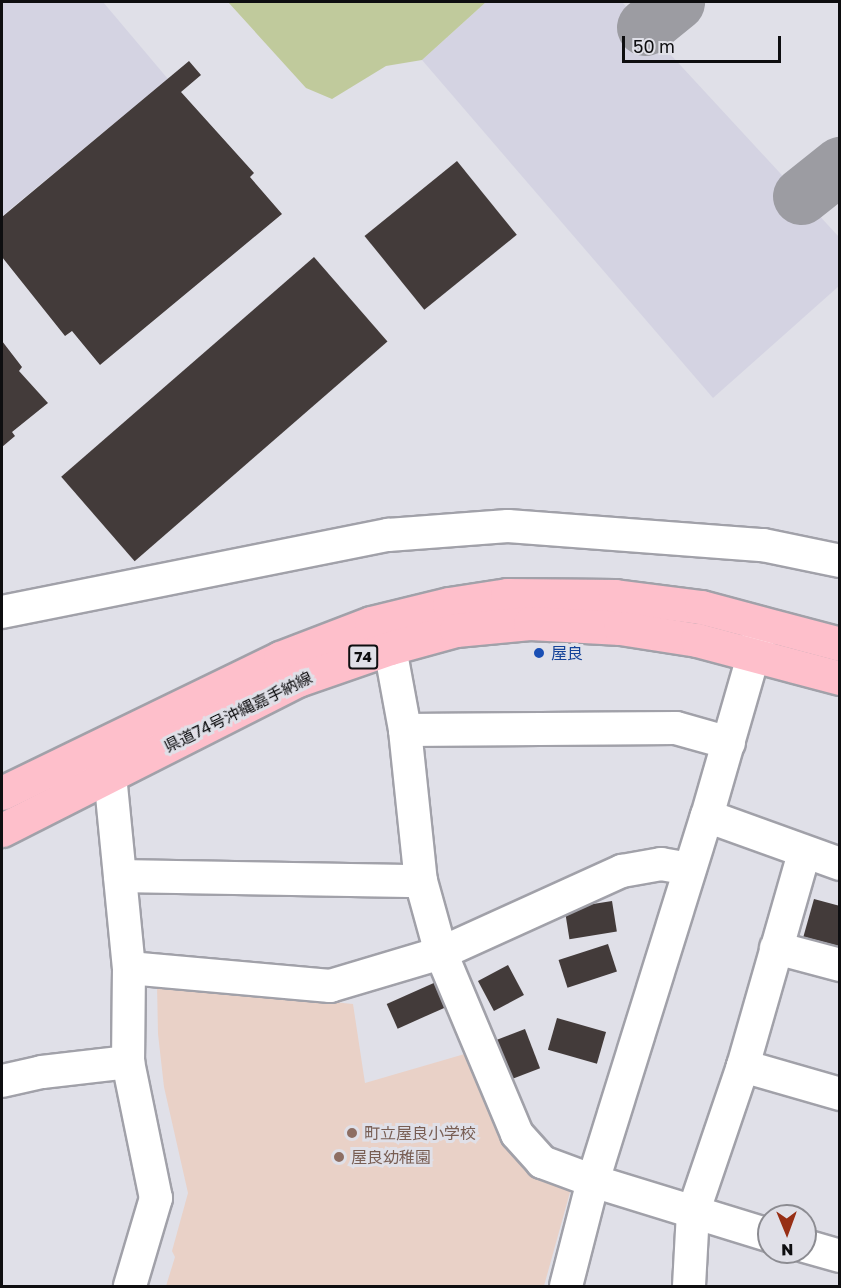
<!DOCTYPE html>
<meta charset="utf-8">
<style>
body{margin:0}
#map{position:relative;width:841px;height:1288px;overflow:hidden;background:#e0e0e8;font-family:"Golos Text","Noto Sans JP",sans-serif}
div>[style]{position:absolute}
.built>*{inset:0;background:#d4d3e2}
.education>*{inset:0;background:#e9d1c7}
.green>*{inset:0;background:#c0ca9c}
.taxiway>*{height:57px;margin:-28.5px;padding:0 28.5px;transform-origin:28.5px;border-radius:28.5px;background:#9c9ca2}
.building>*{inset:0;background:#433b3a;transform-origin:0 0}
.roads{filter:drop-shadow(2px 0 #a1a1a9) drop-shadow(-2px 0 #a1a1a9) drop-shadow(0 2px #a1a1a9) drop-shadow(0 -2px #a1a1a9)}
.minor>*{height:32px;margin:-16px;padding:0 16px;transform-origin:16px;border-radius:16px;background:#fff}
.major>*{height:33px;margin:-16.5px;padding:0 16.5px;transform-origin:16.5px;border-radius:16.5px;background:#febfcb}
.dots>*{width:16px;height:16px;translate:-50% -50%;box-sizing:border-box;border:3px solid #e0e0e8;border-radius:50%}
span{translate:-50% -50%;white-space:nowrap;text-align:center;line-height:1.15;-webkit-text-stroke:6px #e0e0e8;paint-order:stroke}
.shield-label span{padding:2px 4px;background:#e0e0e8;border:2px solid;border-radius:4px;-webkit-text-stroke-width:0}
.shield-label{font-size:15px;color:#0e0e10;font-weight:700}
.transit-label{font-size:16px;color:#164399}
.left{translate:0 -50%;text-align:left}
.street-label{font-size:16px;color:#0e0e10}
.education-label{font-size:16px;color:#785e54}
.frame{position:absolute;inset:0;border:3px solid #0e0e10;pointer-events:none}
.north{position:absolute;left:757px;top:1204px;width:60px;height:60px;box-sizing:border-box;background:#e0e0e8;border:2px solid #8c8c92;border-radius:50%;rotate:179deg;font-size:16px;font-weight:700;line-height:24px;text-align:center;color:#0e0e10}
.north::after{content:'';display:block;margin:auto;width:21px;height:27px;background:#972f15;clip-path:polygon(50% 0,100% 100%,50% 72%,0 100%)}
.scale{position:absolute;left:622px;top:36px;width:159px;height:27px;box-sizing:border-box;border:3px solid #0e0e10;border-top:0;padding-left:8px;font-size:18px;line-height:21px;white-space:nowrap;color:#0e0e10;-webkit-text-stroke:4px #e0e0e8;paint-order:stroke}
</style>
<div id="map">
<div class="built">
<i style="clip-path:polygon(2px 2px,103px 2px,168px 79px,2px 216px)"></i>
<i style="clip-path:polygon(486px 2px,622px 2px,839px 237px,839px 286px,713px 398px,422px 60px)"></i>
</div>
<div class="education">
<i style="clip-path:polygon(157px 984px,353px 1004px,365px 1083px,475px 1051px,550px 1178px,572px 1185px,544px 1286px,166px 1286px,175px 1257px,172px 1251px,188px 1193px,164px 1087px,158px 1034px)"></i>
</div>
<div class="green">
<i style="clip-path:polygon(228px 2px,486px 2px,422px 60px,386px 66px,332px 99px,306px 88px)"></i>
</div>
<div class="taxiway">
<i style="left:645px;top:27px;width:40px;rotate:-39deg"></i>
<i style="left:801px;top:196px;width:50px;rotate:-38.5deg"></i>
</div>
<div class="building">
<i style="clip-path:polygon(189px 61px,201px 75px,181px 92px,254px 173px,250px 177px,282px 214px,100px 365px,72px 331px,65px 336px,2px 257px,2px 217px)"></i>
<i style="left:457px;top:161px;width:95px;height:119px;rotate:51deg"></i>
<i style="left:314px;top:257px;width:112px;height:335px;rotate:49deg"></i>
<i style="clip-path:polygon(2px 341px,22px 367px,19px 371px,48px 403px,12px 432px,15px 436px,2px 447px)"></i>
<i style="clip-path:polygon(814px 899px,840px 906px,840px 948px,803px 938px)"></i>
<i style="left:612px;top:901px;width:31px;height:48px;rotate:81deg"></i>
<i style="left:608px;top:944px;width:29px;height:52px;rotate:72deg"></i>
<i style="left:508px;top:965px;width:34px;height:34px;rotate:62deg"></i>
<i style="left:436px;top:982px;width:27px;height:54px;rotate:66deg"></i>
<i style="left:557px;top:1018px;width:51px;height:33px;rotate:16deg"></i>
<i style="left:525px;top:1029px;width:42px;height:30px;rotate:69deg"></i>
</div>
<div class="roads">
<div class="minor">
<i style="left:2px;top:612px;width:394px;rotate:-11.3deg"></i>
<i style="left:388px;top:535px;width:120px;rotate:-4.3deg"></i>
<i style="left:508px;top:526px;width:256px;rotate:4.3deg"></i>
<i style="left:763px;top:545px;width:79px;rotate:11.7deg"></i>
<i style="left:390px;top:648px;width:83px;rotate:79.6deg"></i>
<i style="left:405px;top:730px;width:152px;rotate:84deg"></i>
<i style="left:421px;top:881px;width:75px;rotate:74.5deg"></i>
<i style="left:441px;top:953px;width:196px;rotate:67.2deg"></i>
<i style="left:517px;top:1134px;width:38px;rotate:48deg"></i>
<i style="left:542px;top:1162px;width:54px;rotate:20.4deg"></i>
<i style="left:593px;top:1181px;width:184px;rotate:17.1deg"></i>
<i style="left:405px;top:730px;width:271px;rotate:-0.4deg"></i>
<i style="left:676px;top:728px;width:55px;rotate:15.8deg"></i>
<i style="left:110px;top:775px;width:194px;rotate:84.4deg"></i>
<i style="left:129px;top:968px;width:94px;rotate:90.6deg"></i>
<i style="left:128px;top:1062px;width:139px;rotate:78.4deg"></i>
<i style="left:156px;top:1198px;width:92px;rotate:106.5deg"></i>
<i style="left:707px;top:816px;width:141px;rotate:19.8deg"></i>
<i style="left:120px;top:876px;width:301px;rotate:1deg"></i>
<i style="left:776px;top:948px;width:66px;rotate:14.9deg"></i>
<i style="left:129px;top:968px;width:202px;rotate:5.1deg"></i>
<i style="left:330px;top:986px;width:116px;rotate:-16.6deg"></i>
<i style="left:441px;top:953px;width:199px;rotate:-24.4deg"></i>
<i style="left:622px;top:871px;width:40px;rotate:-10deg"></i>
<i style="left:661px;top:864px;width:29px;rotate:10deg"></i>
<i style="left:743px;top:1066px;width:101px;rotate:16.1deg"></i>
<i style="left:2px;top:1081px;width:41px;rotate:-12.7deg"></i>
<i style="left:42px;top:1072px;width:87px;rotate:-6.6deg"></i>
<i style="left:805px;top:1246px;width:36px;rotate:16deg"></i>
<i style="left:566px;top:1286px;width:108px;rotate:-75.6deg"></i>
<i style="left:593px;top:1181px;width:382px;rotate:-72.7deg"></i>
<i style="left:707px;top:816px;width:195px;rotate:-73.9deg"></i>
<i style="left:689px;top:1286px;width:73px;rotate:-86.9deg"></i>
<i style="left:693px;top:1213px;width:155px;rotate:-71.2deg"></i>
<i style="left:743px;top:1066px;width:222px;rotate:-74deg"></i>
</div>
<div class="major">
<i style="left:2px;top:793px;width:309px;rotate:-25.9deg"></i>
<i style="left:280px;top:658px;width:97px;rotate:-21deg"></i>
<i style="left:371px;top:623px;width:80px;rotate:-13.7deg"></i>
<i style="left:449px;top:604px;width:59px;rotate:-8.8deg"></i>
<i style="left:507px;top:595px;width:108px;rotate:0.5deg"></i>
<i style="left:615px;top:596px;width:87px;rotate:7.3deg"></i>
<i style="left:701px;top:607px;width:144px;rotate:14.9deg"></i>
<i style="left:2px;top:830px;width:332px;rotate:-26.9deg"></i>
<i style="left:298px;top:680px;width:97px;rotate:-19.2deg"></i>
<i style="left:390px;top:648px;width:68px;rotate:-15.3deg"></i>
<i style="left:456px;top:630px;width:74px;rotate:-5.4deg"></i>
<i style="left:530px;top:623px;width:90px;rotate:3.2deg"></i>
<i style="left:620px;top:628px;width:78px;rotate:8.9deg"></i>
<i style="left:697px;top:640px;width:148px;rotate:14.9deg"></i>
</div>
</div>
<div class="dots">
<i style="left:539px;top:653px;background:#1a4fb4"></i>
<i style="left:352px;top:1133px;background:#8d6e63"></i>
<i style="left:339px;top:1157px;background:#8d6e63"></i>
</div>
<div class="shield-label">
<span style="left:363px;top:657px">74</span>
</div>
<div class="transit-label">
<span class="left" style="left:551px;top:653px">屋良</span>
</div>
<div class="street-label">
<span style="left:238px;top:712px;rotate:-26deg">県道74号沖縄嘉手納線</span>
</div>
<div class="education-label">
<span class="left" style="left:364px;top:1133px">町立屋良小学校</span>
<span class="left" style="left:351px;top:1157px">屋良幼稚園</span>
</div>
<div class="frame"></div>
<div class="north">N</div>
<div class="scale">50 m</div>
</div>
